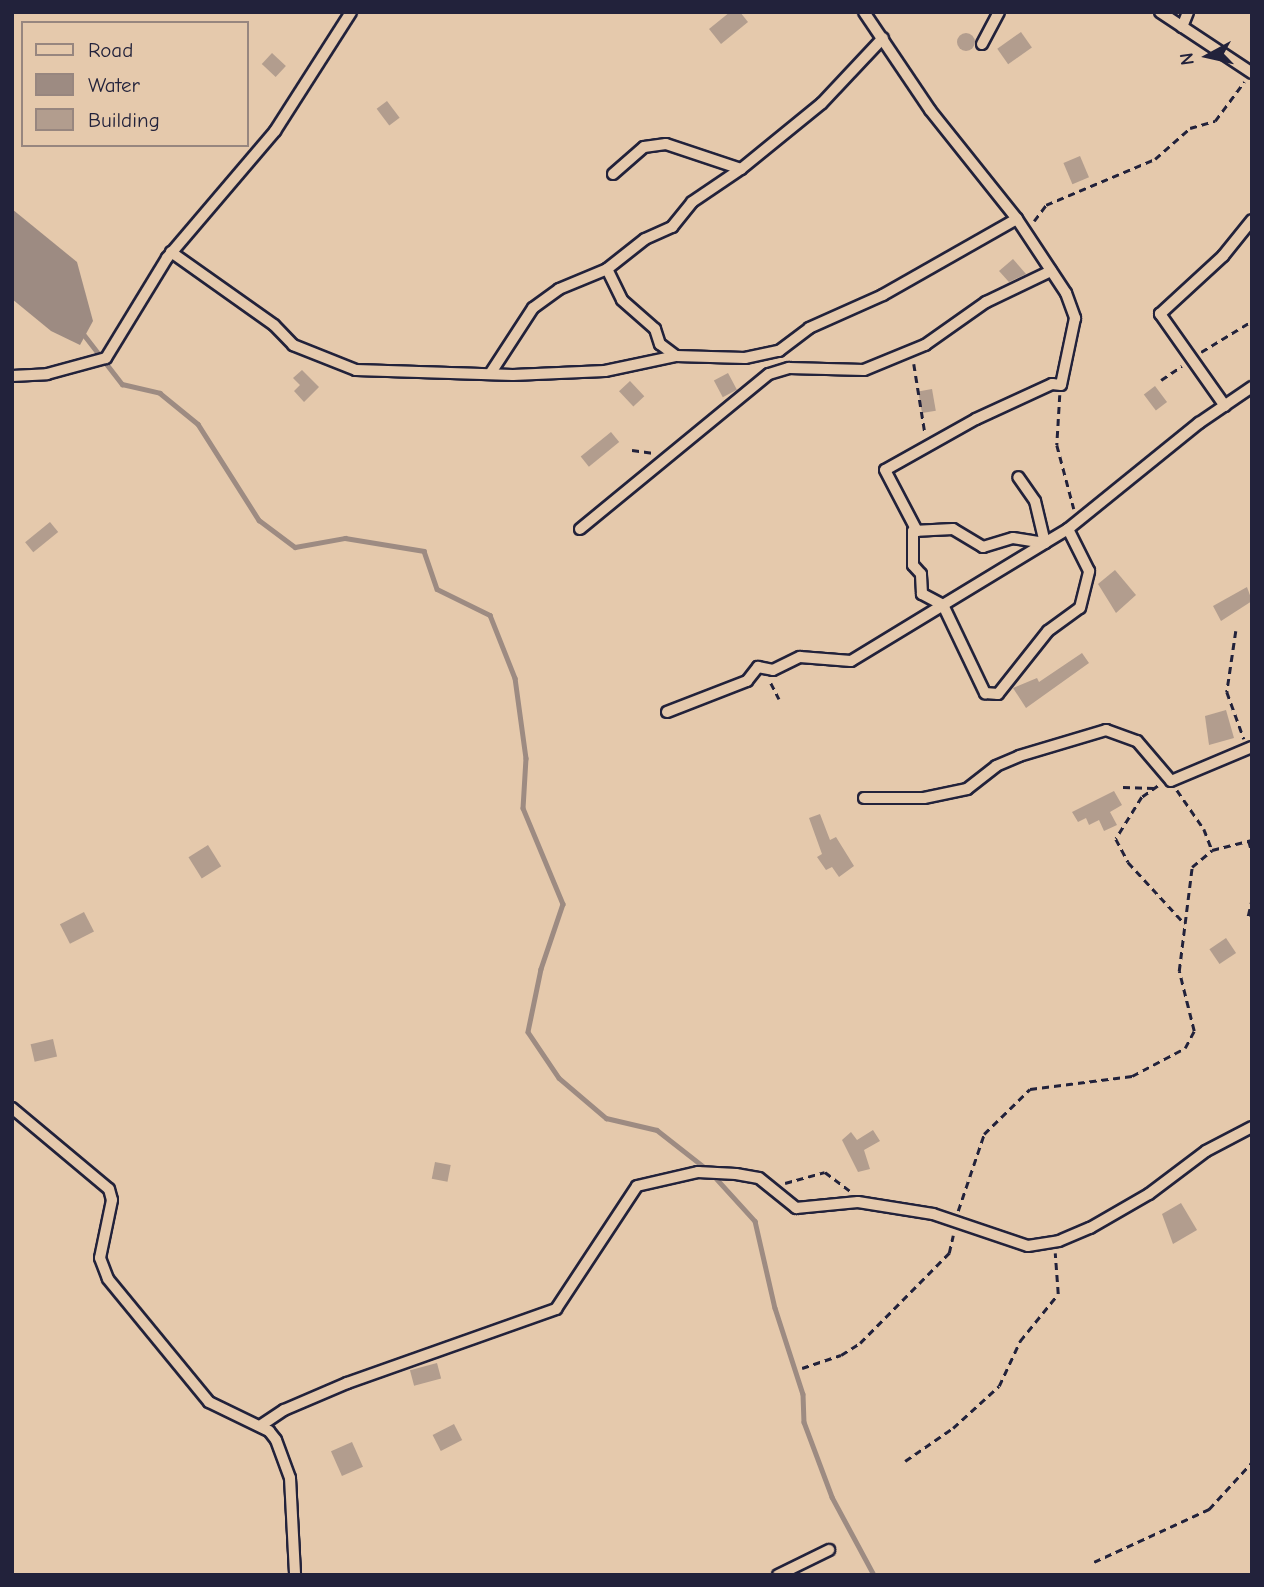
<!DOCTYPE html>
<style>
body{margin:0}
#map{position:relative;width:1264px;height:1587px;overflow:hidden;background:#e5c9ac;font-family:"Comic Neue",sans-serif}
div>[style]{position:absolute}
.water>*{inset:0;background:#9d8b82}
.stream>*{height:4.5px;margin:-2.25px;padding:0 2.25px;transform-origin:2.25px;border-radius:2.25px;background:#9d8b82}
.building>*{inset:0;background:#b29d8e;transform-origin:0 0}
.round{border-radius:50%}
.path>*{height:2.5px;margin-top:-1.25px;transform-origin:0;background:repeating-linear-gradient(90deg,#22223b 0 7px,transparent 0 12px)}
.roads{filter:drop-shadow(2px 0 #22223b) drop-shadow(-2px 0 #22223b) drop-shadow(0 2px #22223b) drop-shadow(0 -2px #22223b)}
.street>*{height:10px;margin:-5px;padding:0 5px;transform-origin:5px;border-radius:5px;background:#e5c9ac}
span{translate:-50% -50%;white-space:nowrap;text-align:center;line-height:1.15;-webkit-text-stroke:7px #e5c9ac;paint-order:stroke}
.frame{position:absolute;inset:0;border:14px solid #22223b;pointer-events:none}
.legend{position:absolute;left:21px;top:21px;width:228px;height:126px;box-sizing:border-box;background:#e5c9ac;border:2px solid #97867f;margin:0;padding:9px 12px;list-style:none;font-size:21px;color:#22223b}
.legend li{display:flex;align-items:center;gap:14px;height:35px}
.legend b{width:35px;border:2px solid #97867f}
.north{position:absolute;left:1173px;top:21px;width:70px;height:70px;-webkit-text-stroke:5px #e5c9ac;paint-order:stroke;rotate:262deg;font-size:19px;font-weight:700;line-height:28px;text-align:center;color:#22223b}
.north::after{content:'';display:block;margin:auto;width:24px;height:32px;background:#22223b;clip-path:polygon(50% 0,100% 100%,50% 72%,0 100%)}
</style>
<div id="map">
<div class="water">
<i style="clip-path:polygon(12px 209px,77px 262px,93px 321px,80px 345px,51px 331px,12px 299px)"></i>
</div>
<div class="stream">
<i style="left:82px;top:332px;width:66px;rotate:52.4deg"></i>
<i style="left:122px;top:384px;width:39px;rotate:13deg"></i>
<i style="left:160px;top:393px;width:49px;rotate:39.2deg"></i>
<i style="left:198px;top:424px;width:114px;rotate:57.6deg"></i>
<i style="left:259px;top:520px;width:45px;rotate:36.9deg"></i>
<i style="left:295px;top:547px;width:51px;rotate:-10.2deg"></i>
<i style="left:345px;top:538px;width:80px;rotate:9.3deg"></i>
<i style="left:424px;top:551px;width:40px;rotate:71.1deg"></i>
<i style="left:437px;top:589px;width:59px;rotate:26.1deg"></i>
<i style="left:490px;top:615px;width:68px;rotate:68.4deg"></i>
<i style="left:515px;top:678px;width:81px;rotate:82.2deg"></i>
<i style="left:526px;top:758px;width:50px;rotate:93.4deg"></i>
<i style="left:523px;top:808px;width:104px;rotate:67.4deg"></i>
<i style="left:563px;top:904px;width:69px;rotate:108.7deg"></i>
<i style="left:541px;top:969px;width:64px;rotate:101.7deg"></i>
<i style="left:528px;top:1032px;width:55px;rotate:56deg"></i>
<i style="left:559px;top:1078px;width:62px;rotate:40.4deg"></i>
<i style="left:606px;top:1118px;width:52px;rotate:13.2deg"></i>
<i style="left:657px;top:1130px;width:65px;rotate:38.1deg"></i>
<i style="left:714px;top:1176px;width:61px;rotate:47.7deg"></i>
<i style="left:755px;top:1221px;width:89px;rotate:77.1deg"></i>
<i style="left:775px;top:1308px;width:90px;rotate:72deg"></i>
<i style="left:803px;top:1394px;width:28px;rotate:88deg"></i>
<i style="left:804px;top:1422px;width:80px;rotate:69.5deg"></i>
<i style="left:832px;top:1497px;width:89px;rotate:61.7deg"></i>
</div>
<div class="building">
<i style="clip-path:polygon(730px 12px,740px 12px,748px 22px,721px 44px,709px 29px)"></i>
<i style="left:1021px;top:32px;width:19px;height:29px;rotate:55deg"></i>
<i class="round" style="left:957px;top:33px;width:18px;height:18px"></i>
<i style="left:272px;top:53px;width:19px;height:15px;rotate:43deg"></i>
<i style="left:387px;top:101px;width:21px;height:13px;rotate:53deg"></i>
<i style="left:1080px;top:156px;width:23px;height:18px;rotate:67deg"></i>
<i style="clip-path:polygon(1013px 259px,1026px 274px,1009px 282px,999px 271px)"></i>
<i style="clip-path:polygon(302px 370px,319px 387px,304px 402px,294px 391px,300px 385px,293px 378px)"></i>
<i style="left:728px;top:373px;width:19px;height:16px;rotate:62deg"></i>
<i style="left:630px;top:381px;width:21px;height:15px;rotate:47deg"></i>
<i style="left:1155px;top:386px;width:20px;height:14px;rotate:53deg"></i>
<i style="left:932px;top:389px;width:22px;height:14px;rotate:80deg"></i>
<i style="left:611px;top:432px;width:13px;height:39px;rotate:51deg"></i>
<i style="left:50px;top:522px;width:13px;height:32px;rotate:51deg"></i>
<i style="clip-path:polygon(1115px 570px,1136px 595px,1116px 613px,1098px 584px)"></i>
<i style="clip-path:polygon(1247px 587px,1252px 601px,1221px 621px,1213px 606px)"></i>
<i style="clip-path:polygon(1082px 653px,1089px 663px,1026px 708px,1013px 688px,1037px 678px,1039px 682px)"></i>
<i style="clip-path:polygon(1226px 710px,1234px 738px,1209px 745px,1205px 716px)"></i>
<i style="clip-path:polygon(1114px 791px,1122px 805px,1110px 812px,1117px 825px,1104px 831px,1099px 820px,1089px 825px,1086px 818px,1078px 822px,1072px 812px)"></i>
<i style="clip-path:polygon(820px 814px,830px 840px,836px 837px,854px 866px,839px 877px,832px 867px,826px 870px,817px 857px,822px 854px,809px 818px)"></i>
<i style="left:208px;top:845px;width:25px;height:23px;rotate:58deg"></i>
<i style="left:84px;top:912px;width:22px;height:27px;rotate:63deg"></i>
<i style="left:1226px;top:938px;width:18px;height:20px;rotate:56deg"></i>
<i style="left:53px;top:1039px;width:18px;height:23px;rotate:77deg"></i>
<i style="clip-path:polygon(873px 1130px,880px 1141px,864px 1150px,870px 1169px,858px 1172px,842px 1140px,851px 1132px,857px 1140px)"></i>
<i style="left:435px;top:1162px;width:16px;height:17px;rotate:11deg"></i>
<i style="clip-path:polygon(1181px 1203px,1197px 1230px,1173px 1244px,1162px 1214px)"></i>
<i style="left:437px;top:1363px;width:16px;height:28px;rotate:75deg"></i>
<i style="left:454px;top:1424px;width:18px;height:24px;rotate:63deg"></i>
<i style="left:352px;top:1442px;width:27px;height:23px;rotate:66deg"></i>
</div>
<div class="path">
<i style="left:1034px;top:221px;width:20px;rotate:-53deg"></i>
<i style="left:1046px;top:205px;width:118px;rotate:-22.9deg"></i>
<i style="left:1155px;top:159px;width:47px;rotate:-41.5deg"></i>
<i style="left:1190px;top:128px;width:26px;rotate:-16deg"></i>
<i style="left:1215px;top:121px;width:49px;rotate:-53.4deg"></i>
<i style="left:1201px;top:352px;width:60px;rotate:-31.3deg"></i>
<i style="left:914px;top:364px;width:70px;rotate:80.9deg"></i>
<i style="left:1161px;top:380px;width:25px;rotate:-34deg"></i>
<i style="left:1060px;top:395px;width:50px;rotate:93.4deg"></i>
<i style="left:1057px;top:445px;width:66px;rotate:75.1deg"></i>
<i style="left:632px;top:450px;width:22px;rotate:8deg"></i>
<i style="left:1236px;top:631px;width:62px;rotate:98.4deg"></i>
<i style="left:1227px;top:692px;width:50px;rotate:70.1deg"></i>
<i style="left:771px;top:683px;width:18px;rotate:63deg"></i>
<i style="left:1158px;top:786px;width:19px;rotate:145deg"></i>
<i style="left:1142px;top:797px;width:49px;rotate:121.8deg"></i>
<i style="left:1116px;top:839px;width:26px;rotate:62deg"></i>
<i style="left:1128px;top:862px;width:84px;rotate:47.4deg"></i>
<i style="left:1123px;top:787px;width:31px;rotate:2deg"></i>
<i style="left:1177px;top:790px;width:47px;rotate:55.3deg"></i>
<i style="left:1204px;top:829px;width:22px;rotate:69deg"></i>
<i style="left:1249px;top:841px;width:11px;rotate:75deg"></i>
<i style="left:1248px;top:916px;width:17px;rotate:-77deg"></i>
<i style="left:785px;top:1183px;width:41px;rotate:-15.4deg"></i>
<i style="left:825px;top:1172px;width:31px;rotate:37deg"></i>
<i style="left:958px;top:1211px;width:81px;rotate:-71.3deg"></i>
<i style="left:984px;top:1134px;width:64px;rotate:-44.4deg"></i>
<i style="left:1030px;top:1089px;width:103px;rotate:-7.3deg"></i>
<i style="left:1132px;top:1076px;width:60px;rotate:-27.8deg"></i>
<i style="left:1185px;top:1048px;width:19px;rotate:-62deg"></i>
<i style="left:1194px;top:1031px;width:62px;rotate:-104deg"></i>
<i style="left:1179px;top:971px;width:105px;rotate:-82.9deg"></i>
<i style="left:1192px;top:867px;width:26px;rotate:-40deg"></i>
<i style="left:1212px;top:850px;width:41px;rotate:-14deg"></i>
<i style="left:802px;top:1368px;width:41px;rotate:-18.4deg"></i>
<i style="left:841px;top:1355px;width:22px;rotate:-32deg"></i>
<i style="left:860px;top:1343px;width:127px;rotate:-45.3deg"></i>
<i style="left:949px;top:1253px;width:18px;rotate:-77deg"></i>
<i style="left:905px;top:1461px;width:58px;rotate:-34.5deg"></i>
<i style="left:953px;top:1428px;width:62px;rotate:-42.4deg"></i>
<i style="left:999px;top:1386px;width:50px;rotate:-65deg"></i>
<i style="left:1020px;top:1341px;width:60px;rotate:-51deg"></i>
<i style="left:1058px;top:1294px;width:41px;rotate:-94.2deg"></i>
<i style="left:1094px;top:1562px;width:127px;rotate:-24.7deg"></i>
<i style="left:1209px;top:1509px;width:64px;rotate:-47.5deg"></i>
</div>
<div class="roads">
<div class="street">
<i style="left:864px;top:12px;width:118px;rotate:56deg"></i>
<i style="left:930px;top:110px;width:139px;rotate:51.4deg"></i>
<i style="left:1017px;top:219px;width:89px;rotate:56.5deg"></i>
<i style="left:1066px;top:293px;width:27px;rotate:70deg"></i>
<i style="left:1075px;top:318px;width:68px;rotate:101.8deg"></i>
<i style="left:1061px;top:385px;width:9px;rotate:-174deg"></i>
<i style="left:1052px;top:384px;width:84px;rotate:155.3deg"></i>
<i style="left:976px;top:419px;width:104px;rotate:150.7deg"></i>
<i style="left:885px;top:470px;width:69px;rotate:62.3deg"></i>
<i style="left:1160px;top:12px;width:110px;rotate:33.5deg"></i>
<i style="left:1182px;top:27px;width:16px;rotate:-68deg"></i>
<i style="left:982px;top:44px;width:36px;rotate:-62deg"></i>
<i style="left:613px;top:174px;width:41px;rotate:-41.1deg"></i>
<i style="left:644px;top:147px;width:22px;rotate:-8deg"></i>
<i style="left:666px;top:144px;width:79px;rotate:18.4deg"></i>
<i style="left:741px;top:169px;width:104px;rotate:-39.2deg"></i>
<i style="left:822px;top:103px;width:89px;rotate:-46.8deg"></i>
<i style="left:171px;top:252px;width:126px;rotate:35.3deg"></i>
<i style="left:274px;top:325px;width:28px;rotate:46deg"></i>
<i style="left:293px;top:345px;width:68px;rotate:21.6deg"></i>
<i style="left:356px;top:370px;width:157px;rotate:1.8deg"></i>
<i style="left:513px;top:375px;width:92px;rotate:-2.5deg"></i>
<i style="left:605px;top:371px;width:73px;rotate:-11.9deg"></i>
<i style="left:676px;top:356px;width:69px;rotate:1.7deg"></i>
<i style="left:745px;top:358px;width:35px;rotate:-12deg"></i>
<i style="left:779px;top:351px;width:38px;rotate:-37deg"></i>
<i style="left:809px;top:328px;width:81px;rotate:-24deg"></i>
<i style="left:883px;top:295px;width:154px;rotate:-29.6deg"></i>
<i style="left:607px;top:269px;width:34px;rotate:64deg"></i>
<i style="left:622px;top:300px;width:44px;rotate:41.3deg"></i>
<i style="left:655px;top:329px;width:16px;rotate:72deg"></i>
<i style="left:660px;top:344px;width:20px;rotate:37deg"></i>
<i style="left:490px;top:374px;width:79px;rotate:-56.9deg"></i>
<i style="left:533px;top:308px;width:32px;rotate:-36deg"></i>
<i style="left:559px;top:289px;width:52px;rotate:-22.6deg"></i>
<i style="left:607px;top:269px;width:48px;rotate:-38.3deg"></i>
<i style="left:645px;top:239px;width:30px;rotate:-24deg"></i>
<i style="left:672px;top:227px;width:32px;rotate:-51deg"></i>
<i style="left:692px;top:202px;width:59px;rotate:-34deg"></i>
<i style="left:12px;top:376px;width:35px;rotate:-3deg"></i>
<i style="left:47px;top:374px;width:61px;rotate:-15.2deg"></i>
<i style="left:106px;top:358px;width:117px;rotate:-58.6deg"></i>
<i style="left:167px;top:258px;width:167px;rotate:-49.6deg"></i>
<i style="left:275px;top:131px;width:141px;rotate:-57.4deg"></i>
<i style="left:1225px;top:406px;width:113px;rotate:-125.2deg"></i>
<i style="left:1160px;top:314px;width:86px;rotate:-42.6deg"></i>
<i style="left:1223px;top:256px;width:46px;rotate:-51.1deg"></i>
<i style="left:580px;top:529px;width:244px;rotate:-39.4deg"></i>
<i style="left:769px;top:374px;width:21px;rotate:-17deg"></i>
<i style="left:789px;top:368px;width:75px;rotate:1.5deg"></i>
<i style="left:864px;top:370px;width:66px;rotate:-22.3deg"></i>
<i style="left:925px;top:345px;width:75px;rotate:-35.2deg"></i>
<i style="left:986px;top:302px;width:72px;rotate:-25.5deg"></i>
<i style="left:1068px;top:529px;width:169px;rotate:-39deg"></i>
<i style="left:1199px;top:423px;width:64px;rotate:-34.2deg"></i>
<i style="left:667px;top:712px;width:86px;rotate:-21.2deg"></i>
<i style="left:747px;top:681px;width:18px;rotate:-52deg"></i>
<i style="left:758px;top:667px;width:15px;rotate:11deg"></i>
<i style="left:773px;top:670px;width:30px;rotate:-26deg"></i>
<i style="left:800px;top:657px;width:51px;rotate:4.5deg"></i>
<i style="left:851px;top:661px;width:108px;rotate:-31.3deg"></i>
<i style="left:943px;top:605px;width:98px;rotate:64.5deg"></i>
<i style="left:985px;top:693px;width:13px;rotate:4deg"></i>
<i style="left:998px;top:694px;width:80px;rotate:-51.6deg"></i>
<i style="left:1048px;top:631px;width:39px;rotate:-36deg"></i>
<i style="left:1080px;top:608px;width:38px;rotate:-76deg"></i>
<i style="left:1089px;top:571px;width:47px;rotate:-116.6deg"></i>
<i style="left:1068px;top:529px;width:27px;rotate:149deg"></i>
<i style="left:1045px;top:543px;width:119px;rotate:148.7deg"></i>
<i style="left:943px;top:605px;width:24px;rotate:-152deg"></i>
<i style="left:922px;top:594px;width:20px;rotate:-93deg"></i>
<i style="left:921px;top:574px;width:12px;rotate:-132deg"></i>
<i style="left:913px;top:565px;width:34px;rotate:-90deg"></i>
<i style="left:913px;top:531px;width:40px;rotate:-2.9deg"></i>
<i style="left:953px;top:529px;width:35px;rotate:31deg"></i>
<i style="left:983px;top:547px;width:31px;rotate:-17deg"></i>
<i style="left:1013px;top:538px;width:32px;rotate:9deg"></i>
<i style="left:1045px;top:543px;width:43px;rotate:-103.4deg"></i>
<i style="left:1035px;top:501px;width:29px;rotate:-125deg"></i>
<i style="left:864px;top:798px;width:60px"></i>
<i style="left:924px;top:798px;width:44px;rotate:-11.8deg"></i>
<i style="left:967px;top:789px;width:37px;rotate:-38deg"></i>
<i style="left:996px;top:766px;width:25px;rotate:-23deg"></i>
<i style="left:1019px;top:756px;width:91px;rotate:-16.6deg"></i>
<i style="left:1106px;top:730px;width:33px;rotate:20deg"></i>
<i style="left:1137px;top:741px;width:52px;rotate:49.6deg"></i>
<i style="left:1171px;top:781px;width:88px;rotate:-22.8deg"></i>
<i style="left:12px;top:1108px;width:126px;rotate:39.9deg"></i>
<i style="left:109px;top:1189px;width:11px;rotate:75deg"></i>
<i style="left:112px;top:1200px;width:59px;rotate:101.7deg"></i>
<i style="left:100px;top:1258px;width:22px;rotate:69deg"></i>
<i style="left:108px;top:1279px;width:159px;rotate:50.6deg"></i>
<i style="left:209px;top:1402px;width:67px;rotate:25.8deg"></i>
<i style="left:269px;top:1431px;width:11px;rotate:52deg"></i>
<i style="left:276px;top:1440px;width:40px;rotate:69.8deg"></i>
<i style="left:290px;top:1478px;width:97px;rotate:87deg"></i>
<i style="left:260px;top:1426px;width:29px;rotate:-34deg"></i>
<i style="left:284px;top:1410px;width:69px;rotate:-23.2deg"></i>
<i style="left:347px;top:1383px;width:222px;rotate:-19.5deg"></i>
<i style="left:556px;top:1309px;width:147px;rotate:-56.6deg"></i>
<i style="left:637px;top:1186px;width:63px;rotate:-12.9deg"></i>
<i style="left:698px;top:1172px;width:38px;rotate:3deg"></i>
<i style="left:736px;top:1174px;width:23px;rotate:10deg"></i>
<i style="left:759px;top:1178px;width:48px;rotate:39deg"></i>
<i style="left:796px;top:1208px;width:62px;rotate:-5.5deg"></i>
<i style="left:858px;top:1202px;width:76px;rotate:9.1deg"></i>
<i style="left:933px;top:1214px;width:100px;rotate:18.6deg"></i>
<i style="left:1028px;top:1246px;width:31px;rotate:-9deg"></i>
<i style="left:1059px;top:1241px;width:34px;rotate:-23deg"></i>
<i style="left:1090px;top:1228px;width:68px;rotate:-30deg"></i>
<i style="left:1149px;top:1194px;width:71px;rotate:-37deg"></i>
<i style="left:1206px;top:1151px;width:52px;rotate:-27.6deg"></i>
<i style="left:778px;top:1575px;width:57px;rotate:-26.1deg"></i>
</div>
</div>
<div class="frame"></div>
<ul class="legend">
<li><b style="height:9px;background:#e5c9ac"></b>Road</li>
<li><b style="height:19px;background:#9d8b82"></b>Water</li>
<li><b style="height:19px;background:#b29d8e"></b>Building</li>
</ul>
<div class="north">N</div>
</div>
